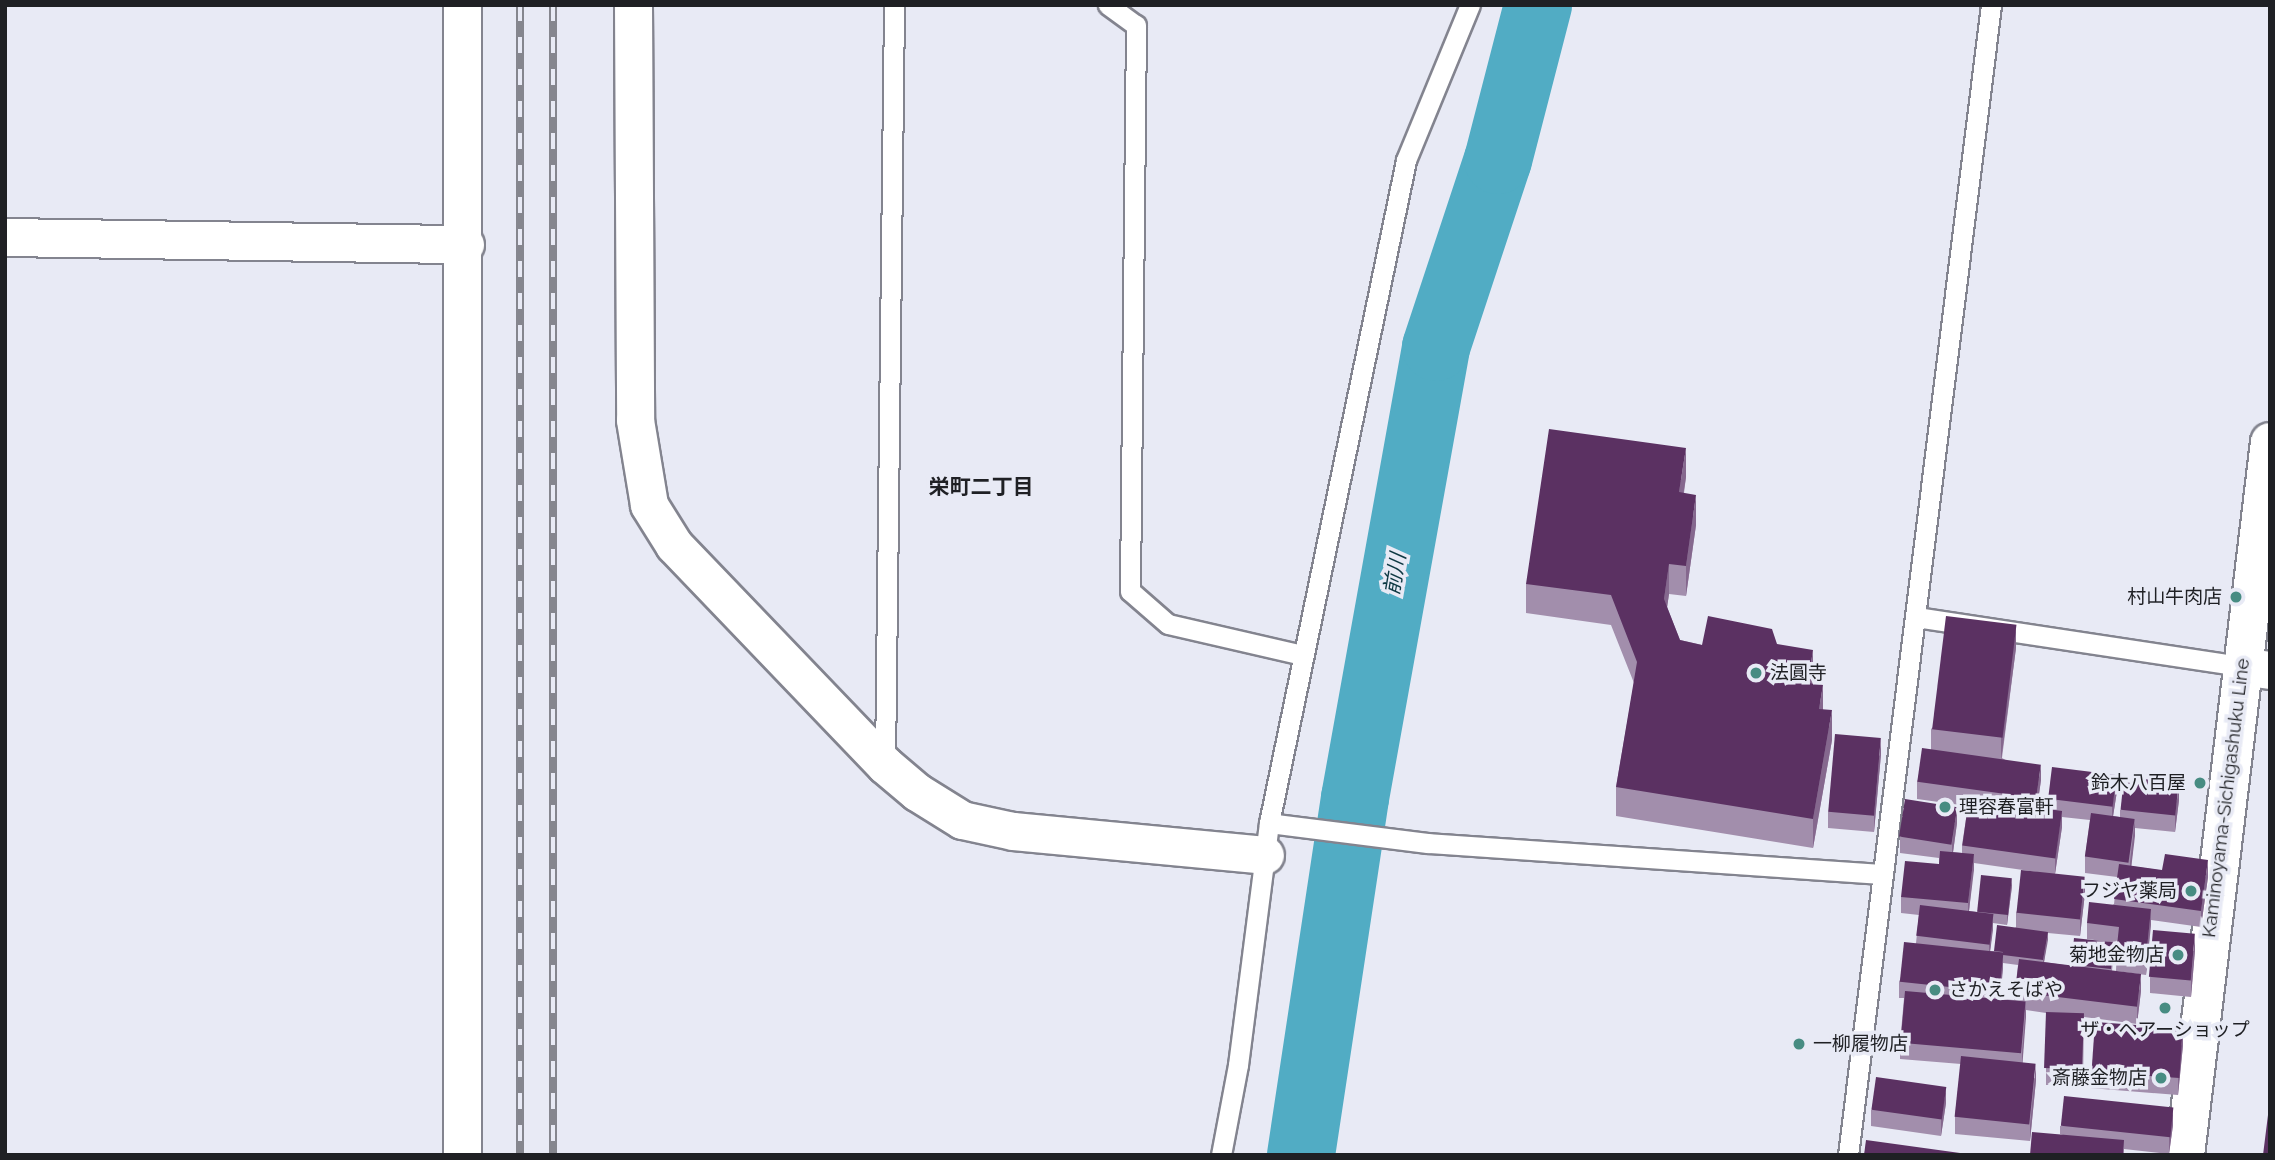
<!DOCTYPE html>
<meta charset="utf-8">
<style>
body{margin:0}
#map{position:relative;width:2275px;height:1160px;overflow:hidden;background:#e8eaf5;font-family:Raleway,"Noto Sans JP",sans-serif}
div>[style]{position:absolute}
.river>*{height:68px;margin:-34px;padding:0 34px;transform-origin:34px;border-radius:34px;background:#51acc4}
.roads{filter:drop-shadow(2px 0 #83848f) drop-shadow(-2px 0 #83848f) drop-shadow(0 2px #83848f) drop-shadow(0 -2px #83848f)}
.service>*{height:19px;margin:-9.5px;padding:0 9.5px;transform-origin:9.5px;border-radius:9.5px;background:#fff}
.minor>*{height:37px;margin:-18.5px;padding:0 18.5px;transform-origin:18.5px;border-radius:18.5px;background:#fff}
.primary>*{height:38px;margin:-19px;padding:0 19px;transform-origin:19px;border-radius:19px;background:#fff}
.rail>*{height:8px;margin-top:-4px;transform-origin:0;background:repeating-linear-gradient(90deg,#e8eaf5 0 16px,#85868e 0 32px);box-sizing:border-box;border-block:2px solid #85868e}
.wall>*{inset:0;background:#a28eac}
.shaded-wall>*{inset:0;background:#85688e}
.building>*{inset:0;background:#5b3162;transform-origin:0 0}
.dots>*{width:19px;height:19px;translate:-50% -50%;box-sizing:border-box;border:4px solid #e8eaf5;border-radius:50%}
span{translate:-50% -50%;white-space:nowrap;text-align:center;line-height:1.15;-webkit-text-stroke:7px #e8eaf5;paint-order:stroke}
.poi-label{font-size:19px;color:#1f2024}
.right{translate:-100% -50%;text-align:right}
.left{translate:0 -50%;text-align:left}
.street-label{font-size:19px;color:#1f2024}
.neighbourhood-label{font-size:21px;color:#1f2024;font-weight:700}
.water-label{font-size:21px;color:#0d3842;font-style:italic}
.frame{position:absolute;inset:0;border:7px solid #1f2024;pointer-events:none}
</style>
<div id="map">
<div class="river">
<i style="left:1301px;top:1155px;width:361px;rotate:-81.4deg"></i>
<i style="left:1355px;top:798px;width:458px;rotate:-79.8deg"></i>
<i style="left:1436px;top:347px;width:197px;rotate:-71.7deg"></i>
<i style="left:1498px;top:160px;width:160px;rotate:-75.5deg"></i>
</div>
<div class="roads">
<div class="service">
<i style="left:1108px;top:5px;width:34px;rotate:36deg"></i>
<i style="left:1136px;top:25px;width:566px;rotate:90.61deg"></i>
<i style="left:1130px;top:591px;width:50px;rotate:41deg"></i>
<i style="left:1168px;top:624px;width:138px;rotate:13deg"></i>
<i style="left:1916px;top:617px;width:329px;rotate:8.6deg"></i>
<i style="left:885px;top:764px;width:759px;rotate:-89.32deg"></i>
<i style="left:1269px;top:823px;width:160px;rotate:7.2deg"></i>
<i style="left:1428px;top:843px;width:456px;rotate:3.9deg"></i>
<i style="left:1221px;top:1155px;width:92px;rotate:-79.3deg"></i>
<i style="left:1238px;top:1065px;width:244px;rotate:-82.7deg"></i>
<i style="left:1269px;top:823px;width:677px;rotate:-78.32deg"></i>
<i style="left:1406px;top:160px;width:168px;rotate:-67.6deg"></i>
<i style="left:1848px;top:1155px;width:1159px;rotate:-82.91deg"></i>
</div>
<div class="minor">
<i style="left:462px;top:5px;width:1150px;rotate:90deg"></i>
<i style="left:633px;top:5px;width:415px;rotate:89.7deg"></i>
<i style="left:635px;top:420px;width:86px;rotate:80.6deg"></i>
<i style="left:649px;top:505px;width:47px;rotate:58deg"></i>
<i style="left:674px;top:545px;width:305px;rotate:46.2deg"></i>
<i style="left:885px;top:765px;width:42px;rotate:40.2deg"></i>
<i style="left:917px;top:792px;width:53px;rotate:31.9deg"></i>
<i style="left:962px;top:820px;width:52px;rotate:12.2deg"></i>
<i style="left:1013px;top:831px;width:253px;rotate:5.4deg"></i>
<i style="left:5px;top:237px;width:460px;rotate:0.9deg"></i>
<i style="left:2241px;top:666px;width:29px;rotate:8deg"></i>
</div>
<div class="primary">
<i style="left:2185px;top:1155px;width:718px;rotate:-83.2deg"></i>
</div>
</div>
<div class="rail">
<i style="left:520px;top:5px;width:1150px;rotate:90deg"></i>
<i style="left:553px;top:5px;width:1150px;rotate:90deg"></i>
</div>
<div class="wall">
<i style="clip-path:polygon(1686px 477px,1684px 493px,1696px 525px,1686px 596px,1669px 594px,1667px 607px,1680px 640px,1702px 645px,1777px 644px,1813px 679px,1813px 683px,1823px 709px,1832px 740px,1813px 848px,1616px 816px,1616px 787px,1634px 683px,1611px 625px,1526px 613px,1526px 584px)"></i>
<i style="clip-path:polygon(evenodd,2016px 648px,2002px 758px,2041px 780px,2037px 808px,2047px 809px,2047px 799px,2117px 791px,2113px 816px,2120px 817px,2120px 810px,2179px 800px,2175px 832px,2135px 828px,2131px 866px,2208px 877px,2201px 927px,2151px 920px,2146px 975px,2116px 971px,2117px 943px,2087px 939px,2087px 923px,2114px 904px,2117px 877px,2085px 873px,2085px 857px,2090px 820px,2062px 817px,2062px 827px,2055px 874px,2085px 893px,2080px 936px,2048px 933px,2044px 962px,2071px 966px,2114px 951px,2112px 971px,2141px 991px,2137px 1024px,2084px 1017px,2083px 1085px,2046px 1085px,2046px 1013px,2026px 1010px,2022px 1063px,2036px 1080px,2030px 1141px,1955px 1134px,1955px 1117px,1961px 1064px,1900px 1059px,1900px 1043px,1904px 998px,1899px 998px,1899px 982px,1916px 943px,1919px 915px,1901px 913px,1901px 897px,1939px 864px,1939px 858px,1900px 853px,1900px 837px,1957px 823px,1953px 852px,1962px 853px,1962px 845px,1968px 806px,1917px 799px,1917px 782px,1931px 749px,1931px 729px,2016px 648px,1974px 863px,2037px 872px,2016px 913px,2016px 927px,1994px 951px,1990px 951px,1993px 923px,2007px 925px,2012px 886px,1977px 912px,1969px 911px,1974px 863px,2016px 648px,2003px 963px,2018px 965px,2014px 1000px,2000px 999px,2003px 963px)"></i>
<i style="clip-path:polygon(1881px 754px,1874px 832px,1828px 828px,1828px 812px)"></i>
<i style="clip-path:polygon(2195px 950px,2191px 997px,2150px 993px,2150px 977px)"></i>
<i style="clip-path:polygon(2183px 1045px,2178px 1095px,2090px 1088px,2090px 1072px)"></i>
<i style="clip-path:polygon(1946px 1103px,1941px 1136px,1871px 1126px,1871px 1110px)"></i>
<i style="clip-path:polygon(2173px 1125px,2169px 1154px,2124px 1149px,2124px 1155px,2060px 1134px,2060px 1126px)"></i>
</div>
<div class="shaded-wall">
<i style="clip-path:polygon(1686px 448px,1686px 477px,1679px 522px,1679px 492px)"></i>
<i style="clip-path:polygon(1696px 495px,1696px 525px,1686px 596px,1686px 566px)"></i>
<i style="clip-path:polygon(1669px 564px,1669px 594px,1664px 629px,1664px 599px)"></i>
<i style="clip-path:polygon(2016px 625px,2016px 648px,2001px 761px,2001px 738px)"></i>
<i style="clip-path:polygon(1813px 650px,1813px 679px,1808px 712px,1808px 683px)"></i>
<i style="clip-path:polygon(1823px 685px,1823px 714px,1819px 709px)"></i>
<i style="clip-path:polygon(1832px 710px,1832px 740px,1813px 848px,1813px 819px)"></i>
<i style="clip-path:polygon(1881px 738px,1881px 754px,1874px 832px,1874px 815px)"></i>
<i style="clip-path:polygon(2041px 764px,2041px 780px,2036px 815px,2036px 799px)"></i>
<i style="clip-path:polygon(2117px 775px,2117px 791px,2112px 823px,2112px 807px)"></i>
<i style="clip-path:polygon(2179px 783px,2179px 800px,2175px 832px,2175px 816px)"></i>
<i style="clip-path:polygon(1957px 807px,1957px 823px,1952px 860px,1952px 844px)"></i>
<i style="clip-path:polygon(2062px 811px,2062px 827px,2055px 874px,2055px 858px)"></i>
<i style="clip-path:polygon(2135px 819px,2135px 836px,2130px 878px,2130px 862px)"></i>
<i style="clip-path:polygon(1974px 854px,1974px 870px,1968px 919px,1968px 903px)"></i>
<i style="clip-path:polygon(2208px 860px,2208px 877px,2201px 927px,2201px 911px)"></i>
<i style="clip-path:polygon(2085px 877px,2085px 893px,2080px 936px,2080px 920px)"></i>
<i style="clip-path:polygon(2012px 878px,2012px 886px,2007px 925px,2007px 916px)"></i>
<i style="clip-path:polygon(2151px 909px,2151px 925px,2146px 975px,2146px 958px)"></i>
<i style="clip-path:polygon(1993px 914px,1993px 930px,1989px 960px,1989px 944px)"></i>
<i style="clip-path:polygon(2048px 932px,2048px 940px,2043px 968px,2043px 960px)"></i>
<i style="clip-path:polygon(2195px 934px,2195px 950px,2191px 997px,2191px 980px)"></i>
<i style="clip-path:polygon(2003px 952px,2003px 969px,1999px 1009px,1999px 993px)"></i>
<i style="clip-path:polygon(2141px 975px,2141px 991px,2137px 1024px,2137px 1008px)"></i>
<i style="clip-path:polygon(2026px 1001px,2026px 1017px,2022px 1070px,2022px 1053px)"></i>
<i style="clip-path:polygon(2183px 1028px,2183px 1045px,2178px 1095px,2178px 1079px)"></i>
<i style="clip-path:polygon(2036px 1064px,2036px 1080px,2030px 1141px,2030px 1125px)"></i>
<i style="clip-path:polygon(1946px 1087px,1946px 1103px,1941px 1136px,1941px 1120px)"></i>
<i style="clip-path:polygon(2173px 1108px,2173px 1125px,2169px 1154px,2169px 1138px)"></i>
</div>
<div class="building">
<i style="clip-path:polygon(1549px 429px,1686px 448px,1679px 492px,1696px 495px,1686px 566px,1669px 564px,1664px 599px,1680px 640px,1702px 645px,1708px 616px,1772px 629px,1777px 644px,1813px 650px,1808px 683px,1823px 685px,1819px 709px,1832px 710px,1813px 819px,1616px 787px,1637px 662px,1611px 595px,1526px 584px)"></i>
<i style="left:1946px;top:616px;width:71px;height:114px;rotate:7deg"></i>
<i style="left:1835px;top:734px;width:46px;height:78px;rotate:5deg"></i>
<i style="left:1922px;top:748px;width:120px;height:34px;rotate:8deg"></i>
<i style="left:2052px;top:767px;width:65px;height:32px;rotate:7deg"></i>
<i style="left:2124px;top:777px;width:55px;height:33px;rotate:6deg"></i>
<i style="left:1969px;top:798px;width:94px;height:48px;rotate:8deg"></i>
<i style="left:1905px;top:799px;width:53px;height:38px;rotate:9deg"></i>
<i style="left:2091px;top:813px;width:44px;height:44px;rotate:8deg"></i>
<i style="clip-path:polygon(1940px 851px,1974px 854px,1968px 903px,1901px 897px,1905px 861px,1939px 864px)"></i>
<i style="clip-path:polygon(2165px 854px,2208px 860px,2201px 911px,2114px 899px,2119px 864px,2162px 870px)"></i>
<i style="left:2021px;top:870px;width:64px;height:43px;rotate:6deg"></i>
<i style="left:1981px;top:875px;width:31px;height:37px;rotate:6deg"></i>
<i style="clip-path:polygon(2089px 902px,2151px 909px,2146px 958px,2116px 955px,2119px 927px,2087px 923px)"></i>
<i style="left:1920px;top:905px;width:74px;height:31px;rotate:7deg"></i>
<i style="clip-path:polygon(1997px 925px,2048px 932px,2043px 960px,2003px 955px,2003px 952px,1994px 951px)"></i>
<i style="left:2153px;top:930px;width:42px;height:47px;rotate:5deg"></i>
<i style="left:2074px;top:938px;width:40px;height:27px;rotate:6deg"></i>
<i style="left:1904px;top:942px;width:100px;height:40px;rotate:6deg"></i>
<i style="left:2019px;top:959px;width:123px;height:33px;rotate:7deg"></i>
<i style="left:1905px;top:991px;width:121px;height:52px;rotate:5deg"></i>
<i style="left:2046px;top:1012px;width:38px;height:56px;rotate:2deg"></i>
<i style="left:2095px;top:1022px;width:88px;height:50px;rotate:4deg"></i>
<i style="left:1961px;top:1056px;width:75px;height:61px;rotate:6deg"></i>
<i style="left:1876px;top:1077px;width:71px;height:33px;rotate:8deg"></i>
<i style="left:2064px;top:1096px;width:110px;height:30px;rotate:6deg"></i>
<i style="clip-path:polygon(2270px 1099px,2270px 1155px,2263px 1155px)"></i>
<i style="clip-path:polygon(2032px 1132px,2124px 1140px,2123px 1155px,2030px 1155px)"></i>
<i style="clip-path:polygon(1866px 1140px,1960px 1153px,1959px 1155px,1864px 1155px)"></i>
</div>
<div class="dots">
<i style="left:2236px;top:597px;background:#478c82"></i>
<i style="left:1756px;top:673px;background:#478c82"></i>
<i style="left:2200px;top:783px;background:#478c82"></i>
<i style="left:1945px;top:807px;background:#478c82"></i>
<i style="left:2191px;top:891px;background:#478c82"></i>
<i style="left:2178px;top:955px;background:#478c82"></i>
<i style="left:1935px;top:990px;background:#478c82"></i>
<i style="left:2165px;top:1008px;background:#478c82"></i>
<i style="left:1799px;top:1044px;background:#478c82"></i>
<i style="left:2161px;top:1078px;background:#478c82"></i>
</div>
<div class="poi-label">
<span class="right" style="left:2222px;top:597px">村山牛肉店</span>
<span class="left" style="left:1770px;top:673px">法圓寺</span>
<span class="right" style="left:2186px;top:783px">鈴木八百屋</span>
<span class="left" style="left:1959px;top:807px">理容春富軒</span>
<span class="right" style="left:2177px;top:891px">フジヤ薬局</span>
<span class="right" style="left:2164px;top:955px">菊地金物店</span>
<span class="left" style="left:1949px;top:990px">さかえそばや</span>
<span style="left:2165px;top:1030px">ザ・ヘアーショップ</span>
<span class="left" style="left:1813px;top:1044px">一柳履物店</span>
<span class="right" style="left:2147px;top:1078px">斎藤金物店</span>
</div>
<div class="street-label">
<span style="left:2226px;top:798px;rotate:-83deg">Kaminoyama-Sichigashuku Line</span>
</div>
<div class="neighbourhood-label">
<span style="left:981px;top:487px">栄町二丁目</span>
</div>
<div class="water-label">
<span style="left:1395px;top:574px;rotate:-80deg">前川</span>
</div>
<div class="frame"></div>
</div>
